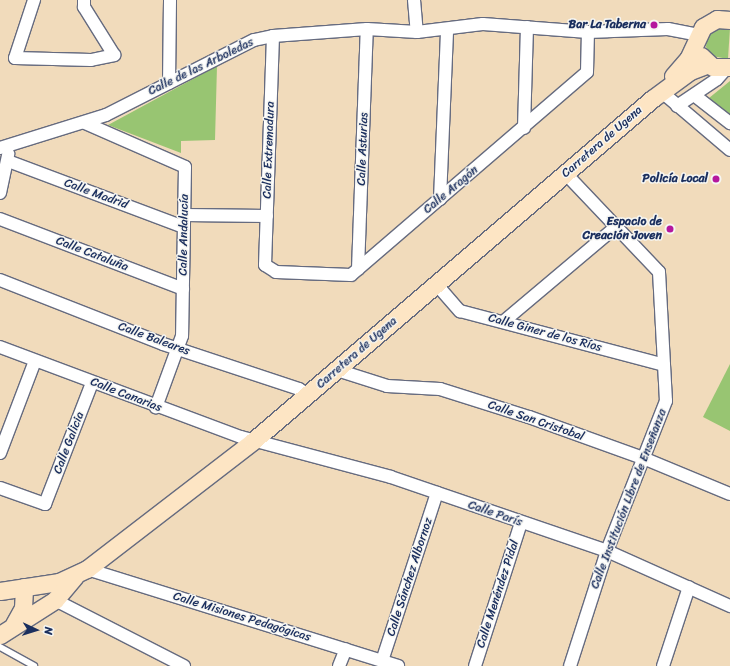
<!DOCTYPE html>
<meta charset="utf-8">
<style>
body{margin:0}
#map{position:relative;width:730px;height:666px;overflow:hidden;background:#f1dbbb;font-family:Sriracha,sans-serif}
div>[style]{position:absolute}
.green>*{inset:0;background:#98c572}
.roads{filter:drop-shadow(1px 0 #666b7f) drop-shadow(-1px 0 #666b7f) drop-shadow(0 1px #666b7f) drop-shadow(0 -1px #666b7f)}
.service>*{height:6px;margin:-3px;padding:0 3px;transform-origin:3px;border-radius:3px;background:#fff}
.minor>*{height:12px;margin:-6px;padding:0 6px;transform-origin:6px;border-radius:6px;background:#fff}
.secondary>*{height:17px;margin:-8.5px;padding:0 8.5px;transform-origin:8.5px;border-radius:8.5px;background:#fde5c4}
.dots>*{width:11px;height:11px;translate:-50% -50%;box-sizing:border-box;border:2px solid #f6f6f2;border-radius:50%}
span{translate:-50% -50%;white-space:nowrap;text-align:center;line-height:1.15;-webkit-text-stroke:3px #f6f6f2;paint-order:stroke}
.poi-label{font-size:12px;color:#1b2f5e;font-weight:700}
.right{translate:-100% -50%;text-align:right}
.street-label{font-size:12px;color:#1b2f5e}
.north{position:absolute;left:16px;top:610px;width:40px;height:40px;-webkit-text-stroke:3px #f6f6f2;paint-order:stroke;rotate:94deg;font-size:11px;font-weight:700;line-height:16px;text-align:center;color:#1b2f5e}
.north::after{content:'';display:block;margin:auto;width:14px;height:18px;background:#1b2f5e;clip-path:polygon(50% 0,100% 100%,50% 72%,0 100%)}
</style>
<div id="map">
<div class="green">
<i style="clip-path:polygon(719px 27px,730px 28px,728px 59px,712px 56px,706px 47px,707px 37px)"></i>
<i style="clip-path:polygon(217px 66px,215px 140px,181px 141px,181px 153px,108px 125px)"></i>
<i style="clip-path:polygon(730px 81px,730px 115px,709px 98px)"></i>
<i style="clip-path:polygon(730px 364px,730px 431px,703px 417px)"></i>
</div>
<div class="roads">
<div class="service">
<i style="left:0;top:647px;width:39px;rotate:29deg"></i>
</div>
<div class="minor">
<i style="left:34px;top:0;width:61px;rotate:108.1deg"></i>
<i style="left:15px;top:58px;width:76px;rotate:1.5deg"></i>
<i style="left:91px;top:60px;width:24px;rotate:-12deg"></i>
<i style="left:114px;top:55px;width:57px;rotate:-122deg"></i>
<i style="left:84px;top:7px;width:7px;rotate:-90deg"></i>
<i style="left:414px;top:0;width:32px;rotate:85deg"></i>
<i style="left:273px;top:36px;width:229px;rotate:92deg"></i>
<i style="left:265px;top:265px;width:13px;rotate:32deg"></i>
<i style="left:276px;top:272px;width:75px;rotate:2.3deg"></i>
<i style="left:351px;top:275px;width:311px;rotate:-40.7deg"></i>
<i style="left:587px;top:72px;width:40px;rotate:-88.6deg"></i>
<i style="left:169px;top:83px;width:83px;rotate:-89.3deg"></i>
<i style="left:663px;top:93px;width:88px;rotate:40.4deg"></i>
<i style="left:694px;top:95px;width:46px;rotate:37.9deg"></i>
<i style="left:677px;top:106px;width:48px;rotate:-34deg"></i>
<i style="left:717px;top:79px;width:15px;rotate:-48deg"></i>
<i style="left:85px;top:123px;width:109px;rotate:23.7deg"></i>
<i style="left:185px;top:167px;width:169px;rotate:91deg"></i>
<i style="left:182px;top:336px;width:76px;rotate:110.1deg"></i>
<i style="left:524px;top:128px;width:101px;rotate:-88.3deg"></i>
<i style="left:0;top:148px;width:111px;rotate:-17.3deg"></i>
<i style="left:106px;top:115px;width:166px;rotate:-26.9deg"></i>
<i style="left:254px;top:40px;width:19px;rotate:-12deg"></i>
<i style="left:273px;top:36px;width:94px;rotate:-4.3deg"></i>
<i style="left:367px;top:29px;width:50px;rotate:3.4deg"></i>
<i style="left:417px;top:32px;width:66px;rotate:-6.9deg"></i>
<i style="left:483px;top:24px;width:105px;rotate:4.4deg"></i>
<i style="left:588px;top:32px;width:80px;rotate:-2.1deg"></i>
<i style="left:668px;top:29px;width:31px;rotate:11deg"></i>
<i style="left:8px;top:161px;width:188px;rotate:20.6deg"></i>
<i style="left:566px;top:174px;width:135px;rotate:46.5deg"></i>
<i style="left:659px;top:272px;width:129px;rotate:86.9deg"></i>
<i style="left:666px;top:401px;width:161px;rotate:111.5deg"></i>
<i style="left:607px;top:551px;width:121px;rotate:107.8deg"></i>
<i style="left:0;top:193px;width:40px;rotate:-78deg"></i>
<i style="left:440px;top:199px;width:170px;rotate:-87.6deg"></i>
<i style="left:185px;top:215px;width:82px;rotate:0.7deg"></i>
<i style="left:0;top:219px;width:196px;rotate:20.9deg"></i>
<i style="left:358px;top:269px;width:240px;rotate:-87.9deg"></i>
<i style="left:0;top:280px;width:175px;rotate:21.4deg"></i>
<i style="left:163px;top:344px;width:143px;rotate:18.3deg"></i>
<i style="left:299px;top:389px;width:11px;rotate:34deg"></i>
<i style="left:437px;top:285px;width:35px;rotate:49deg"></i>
<i style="left:460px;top:311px;width:211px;rotate:14.8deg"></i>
<i style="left:503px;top:322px;width:149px;rotate:-40.1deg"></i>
<i style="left:0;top:347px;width:257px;rotate:20.5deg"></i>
<i style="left:241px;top:437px;width:155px;rotate:14.9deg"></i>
<i style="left:391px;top:477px;width:228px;rotate:18.9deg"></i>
<i style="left:607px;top:551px;width:135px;rotate:24.1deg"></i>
<i style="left:337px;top:370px;width:52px;rotate:17.7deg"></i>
<i style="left:387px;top:386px;width:53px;rotate:3.2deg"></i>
<i style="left:440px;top:389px;width:93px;rotate:17.5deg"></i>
<i style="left:529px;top:417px;width:121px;rotate:19.8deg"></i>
<i style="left:643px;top:458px;width:94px;rotate:22.5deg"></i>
<i style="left:0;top:453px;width:98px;rotate:-69.2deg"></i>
<i style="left:0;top:488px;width:48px;rotate:19.6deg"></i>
<i style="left:45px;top:504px;width:130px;rotate:-68.8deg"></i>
<i style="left:87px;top:569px;width:326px;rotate:17.3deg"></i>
<i style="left:55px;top:600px;width:145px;rotate:27.1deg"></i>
<i style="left:382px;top:661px;width:177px;rotate:-71.9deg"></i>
<i style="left:339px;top:666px;width:18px;rotate:-68deg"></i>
<i style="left:475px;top:666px;width:150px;rotate:-72.2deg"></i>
<i style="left:663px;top:666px;width:83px;rotate:-71.8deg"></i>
</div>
<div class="secondary">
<i style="left:701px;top:56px;width:16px;rotate:43deg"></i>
<i style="left:713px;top:67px;width:17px"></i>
<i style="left:673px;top:76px;width:23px;rotate:-49deg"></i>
<i style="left:688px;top:59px;width:35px;rotate:-65deg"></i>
<i style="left:703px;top:27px;width:16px;rotate:-30deg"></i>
<i style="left:717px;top:19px;width:13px;rotate:4deg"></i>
<i style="left:0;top:591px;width:60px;rotate:-8.7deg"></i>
<i style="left:59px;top:582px;width:31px;rotate:-25deg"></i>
<i style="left:87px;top:569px;width:210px;rotate:-37.6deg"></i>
<i style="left:253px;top:441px;width:526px;rotate:-40.6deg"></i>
<i style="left:652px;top:99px;width:47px;rotate:-36.4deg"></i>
<i style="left:690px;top:71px;width:19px;rotate:-21deg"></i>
<i style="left:14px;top:624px;width:18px;rotate:-61deg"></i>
<i style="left:23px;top:608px;width:21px;rotate:-87deg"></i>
<i style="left:0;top:635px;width:65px;rotate:-32.5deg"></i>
<i style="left:55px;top:600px;width:31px;rotate:-50deg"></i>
</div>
</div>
<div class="dots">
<i style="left:654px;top:25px;background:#b5179e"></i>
<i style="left:716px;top:179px;background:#b5179e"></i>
<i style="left:670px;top:229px;background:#b5179e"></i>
</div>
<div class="poi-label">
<span class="right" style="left:646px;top:25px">Bar La Taberna</span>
<span class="right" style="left:708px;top:179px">Policía Local</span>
<span class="right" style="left:662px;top:229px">Espacio de<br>Creación Joven</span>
</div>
<div class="street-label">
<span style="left:201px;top:67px;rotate:-26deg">Calle de las Arboledas</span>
<span style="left:602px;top:142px;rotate:-41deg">Carretera de Ugena</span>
<span style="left:363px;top:149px;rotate:-88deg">Calle Asturias</span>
<span style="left:269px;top:150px;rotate:-88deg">Calle Extremadura</span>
<span style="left:451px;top:190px;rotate:-40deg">Calle Aragón</span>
<span style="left:96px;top:194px;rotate:20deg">Calle Madrid</span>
<span style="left:184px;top:235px;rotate:-89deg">Calle Andalucía</span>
<span style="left:92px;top:254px;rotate:21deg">Calle Cataluña</span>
<span style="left:545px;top:333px;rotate:15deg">Calle Giner de los Ríos</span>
<span style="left:154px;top:339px;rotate:20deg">Calle Baleares</span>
<span style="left:357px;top:353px;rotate:-41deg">Carretera de Ugena</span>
<span style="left:126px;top:395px;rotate:21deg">Calle Canarias</span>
<span style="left:536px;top:421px;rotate:19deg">Calle San Cristobal</span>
<span style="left:69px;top:443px;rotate:-69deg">Calle Galicia</span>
<span style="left:629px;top:499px;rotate:-69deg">Calle Institución Libre de Enseñanza</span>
<span style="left:495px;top:514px;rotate:19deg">Calle París</span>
<span style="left:410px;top:577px;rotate:-72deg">Calle Sánchez Albornoz</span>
<span style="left:498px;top:594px;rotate:-72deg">Calle Menéndez Pidal</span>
<span style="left:242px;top:617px;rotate:17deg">Calle Misiones Pedagógicas</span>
</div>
<div class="north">N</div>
</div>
